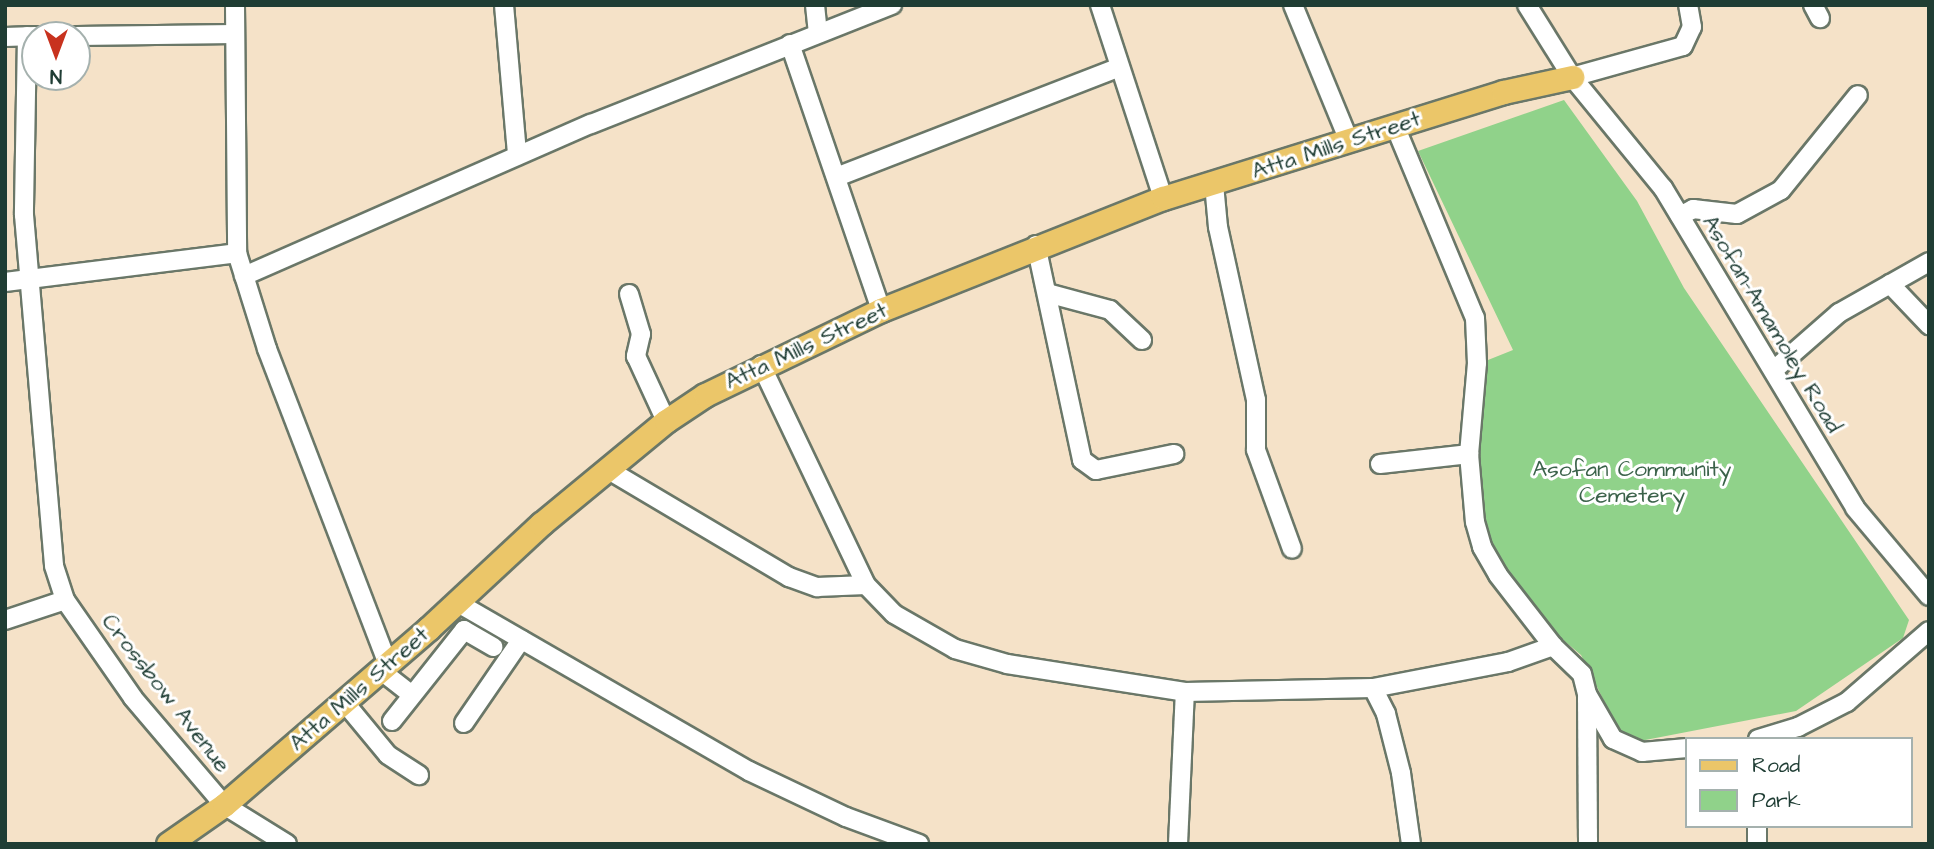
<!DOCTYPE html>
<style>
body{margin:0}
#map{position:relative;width:1934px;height:849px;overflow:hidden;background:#f5e2c8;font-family:"Architects Daughter",sans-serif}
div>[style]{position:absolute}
.green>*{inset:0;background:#90d28a}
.roads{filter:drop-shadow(2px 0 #6a7768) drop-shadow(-2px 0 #6a7768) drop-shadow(0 2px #6a7768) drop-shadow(0 -2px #6a7768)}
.minor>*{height:18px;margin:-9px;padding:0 9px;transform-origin:9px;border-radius:9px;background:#fff}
.major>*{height:23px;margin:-11.5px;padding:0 11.5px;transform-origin:11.5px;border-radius:11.5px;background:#ebc669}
span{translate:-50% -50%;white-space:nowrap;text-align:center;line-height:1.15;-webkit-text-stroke:6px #fff;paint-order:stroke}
.street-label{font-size:23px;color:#1f3d34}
.park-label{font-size:23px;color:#3b624a}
.frame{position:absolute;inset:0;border:7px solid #1f3d34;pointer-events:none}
.legend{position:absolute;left:1685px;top:737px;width:228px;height:91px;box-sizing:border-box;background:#fff;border:2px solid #a5b1ae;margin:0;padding:9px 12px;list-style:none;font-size:21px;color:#1f3d34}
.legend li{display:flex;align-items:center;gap:14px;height:35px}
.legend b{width:35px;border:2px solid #a5b1ae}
.north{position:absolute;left:21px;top:21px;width:70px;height:70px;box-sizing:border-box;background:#fff;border:2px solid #a5b1ae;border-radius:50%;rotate:180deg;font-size:19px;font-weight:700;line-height:28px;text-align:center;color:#1f3d34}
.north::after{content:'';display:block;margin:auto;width:24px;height:32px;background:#c8321e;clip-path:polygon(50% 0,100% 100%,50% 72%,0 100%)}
</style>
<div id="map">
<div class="green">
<i style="clip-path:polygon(1564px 100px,1637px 201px,1684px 288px,1909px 620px,1903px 638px,1796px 711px,1640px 741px,1620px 733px,1581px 655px,1556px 634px,1501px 561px,1483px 526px,1477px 462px,1483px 362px,1513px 350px,1418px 151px)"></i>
</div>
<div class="roads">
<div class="minor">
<i style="left:235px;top:5px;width:248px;rotate:89.5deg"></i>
<i style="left:237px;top:253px;width:101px;rotate:72.6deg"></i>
<i style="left:267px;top:349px;width:337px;rotate:69deg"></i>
<i style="left:504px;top:5px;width:151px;rotate:85deg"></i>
<i style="left:815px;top:5px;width:27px;rotate:84deg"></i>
<i style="left:1100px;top:5px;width:203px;rotate:71.9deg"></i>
<i style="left:1293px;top:5px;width:147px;rotate:67.6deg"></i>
<i style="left:1527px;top:5px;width:85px;rotate:58deg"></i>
<i style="left:1572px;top:77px;width:144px;rotate:50.7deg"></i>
<i style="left:1663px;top:188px;width:373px;rotate:59deg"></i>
<i style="left:1855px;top:508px;width:115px;rotate:49.9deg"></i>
<i style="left:1813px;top:5px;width:15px;rotate:62deg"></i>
<i style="left:27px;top:36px;width:179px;rotate:91deg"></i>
<i style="left:24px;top:215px;width:352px;rotate:85.1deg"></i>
<i style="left:54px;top:566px;width:36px;rotate:72deg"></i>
<i style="left:65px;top:600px;width:119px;rotate:55.2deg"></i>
<i style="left:133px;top:698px;width:140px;rotate:49.6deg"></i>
<i style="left:224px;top:805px;width:74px;rotate:31.8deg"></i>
<i style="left:77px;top:36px;width:158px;rotate:-0.7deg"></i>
<i style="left:5px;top:37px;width:30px;rotate:-2deg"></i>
<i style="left:790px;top:44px;width:281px;rotate:71.1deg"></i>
<i style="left:1572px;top:77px;width:115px;rotate:-15.6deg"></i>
<i style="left:1683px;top:46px;width:21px;rotate:-65deg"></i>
<i style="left:1692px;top:27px;width:22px;rotate:-100deg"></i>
<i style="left:1395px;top:126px;width:208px;rotate:67.4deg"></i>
<i style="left:1475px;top:318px;width:45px;rotate:87.5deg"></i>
<i style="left:1477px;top:363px;width:91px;rotate:95deg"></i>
<i style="left:1469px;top:454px;width:68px;rotate:85deg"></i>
<i style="left:1475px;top:522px;width:26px;rotate:74deg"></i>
<i style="left:1482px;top:547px;width:32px;rotate:60deg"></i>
<i style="left:1498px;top:575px;width:90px;rotate:52.2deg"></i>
<i style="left:1553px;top:646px;width:40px;rotate:44deg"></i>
<i style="left:1582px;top:674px;width:21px;rotate:76deg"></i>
<i style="left:1587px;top:694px;width:52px;rotate:60deg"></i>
<i style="left:1613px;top:739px;width:32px;rotate:24deg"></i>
<i style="left:1642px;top:752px;width:45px;rotate:-5.1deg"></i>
<i style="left:839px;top:176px;width:299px;rotate:-21.2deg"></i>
<i style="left:1214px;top:184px;width:43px;rotate:84.7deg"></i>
<i style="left:1218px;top:227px;width:177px;rotate:77.6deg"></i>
<i style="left:1256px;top:400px;width:50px;rotate:90deg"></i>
<i style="left:1256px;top:450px;width:105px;rotate:70deg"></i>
<i style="left:1680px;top:216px;width:15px;rotate:-28deg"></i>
<i style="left:1693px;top:209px;width:44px;rotate:6.5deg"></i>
<i style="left:1737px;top:214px;width:50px;rotate:-28.6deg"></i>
<i style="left:1781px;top:190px;width:122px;rotate:-51deg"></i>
<i style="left:1036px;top:245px;width:220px;rotate:77.9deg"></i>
<i style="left:1082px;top:460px;width:17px;rotate:36deg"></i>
<i style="left:1096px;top:470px;width:80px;rotate:-11.6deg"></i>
<i style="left:244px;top:276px;width:379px;rotate:-23.7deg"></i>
<i style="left:591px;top:124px;width:324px;rotate:-21.6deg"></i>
<i style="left:5px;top:282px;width:234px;rotate:-7.1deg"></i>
<i style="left:1890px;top:284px;width:57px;rotate:46.4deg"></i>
<i style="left:1047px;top:293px;width:65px;rotate:15.1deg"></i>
<i style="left:1110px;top:310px;width:44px;rotate:43.2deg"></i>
<i style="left:629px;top:294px;width:42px;rotate:73.3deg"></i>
<i style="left:641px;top:334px;width:23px;rotate:103deg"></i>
<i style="left:636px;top:356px;width:72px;rotate:65.2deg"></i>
<i style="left:761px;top:365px;width:244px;rotate:64.5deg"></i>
<i style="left:866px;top:585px;width:40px;rotate:46deg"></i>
<i style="left:894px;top:614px;width:70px;rotate:29.8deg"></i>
<i style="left:955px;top:649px;width:54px;rotate:16.1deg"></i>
<i style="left:1007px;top:664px;width:180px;rotate:8.9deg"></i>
<i style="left:1185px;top:692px;width:188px;rotate:-1.2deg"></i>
<i style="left:1373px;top:688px;width:137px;rotate:-10.9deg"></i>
<i style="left:1508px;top:662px;width:48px;rotate:-19.6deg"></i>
<i style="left:1775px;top:369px;width:85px;rotate:-41.2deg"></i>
<i style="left:1839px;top:313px;width:103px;rotate:-29.5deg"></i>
<i style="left:1380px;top:464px;width:90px;rotate:-6.4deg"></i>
<i style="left:607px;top:469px;width:212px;rotate:30.7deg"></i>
<i style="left:789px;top:577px;width:30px;rotate:20deg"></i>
<i style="left:817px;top:587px;width:49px;rotate:-2.3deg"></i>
<i style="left:458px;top:603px;width:336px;rotate:30deg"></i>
<i style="left:749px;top:771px;width:107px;rotate:25.4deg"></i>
<i style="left:846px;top:817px;width:78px;rotate:20.3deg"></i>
<i style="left:5px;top:620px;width:63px;rotate:-18.4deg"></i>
<i style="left:380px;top:670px;width:39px;rotate:38deg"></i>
<i style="left:1373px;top:688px;width:29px;rotate:63deg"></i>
<i style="left:1386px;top:714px;width:61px;rotate:75.7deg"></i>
<i style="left:1401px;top:773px;width:72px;rotate:82deg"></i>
<i style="left:1587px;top:697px;width:147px;rotate:89.6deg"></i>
<i style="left:345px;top:703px;width:67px;rotate:50.4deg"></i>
<i style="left:388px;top:755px;width:37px;rotate:33deg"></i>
<i style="left:392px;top:721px;width:116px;rotate:-51.6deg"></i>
<i style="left:464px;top:630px;width:34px;rotate:30deg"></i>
<i style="left:464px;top:723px;width:101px;rotate:-55.5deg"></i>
<i style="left:1758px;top:739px;width:42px;rotate:-16.7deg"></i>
<i style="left:1798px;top:727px;width:55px;rotate:-27deg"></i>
<i style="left:1847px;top:702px;width:108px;rotate:-40.9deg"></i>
<i style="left:1757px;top:826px;width:18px;rotate:90deg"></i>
<i style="left:1178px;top:844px;width:152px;rotate:-87.4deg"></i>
</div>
<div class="major">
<i style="left:168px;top:844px;width:68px;rotate:-34.9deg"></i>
<i style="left:224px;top:805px;width:271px;rotate:-40.8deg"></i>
<i style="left:429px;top:628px;width:153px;rotate:-42.9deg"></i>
<i style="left:541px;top:524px;width:162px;rotate:-39.5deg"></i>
<i style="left:666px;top:421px;width:47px;rotate:-33.7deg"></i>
<i style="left:705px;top:395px;width:195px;rotate:-25.8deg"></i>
<i style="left:881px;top:310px;width:303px;rotate:-21.7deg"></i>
<i style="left:1163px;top:198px;width:356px;rotate:-17.3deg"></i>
<i style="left:1503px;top:92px;width:71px;rotate:-12.3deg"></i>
</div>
</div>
<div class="street-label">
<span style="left:1336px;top:145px;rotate:-18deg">Atta Mills Street</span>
<span style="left:1772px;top:324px;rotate:59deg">Asofan-Amamoley Road</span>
<span style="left:806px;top:346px;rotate:-25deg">Atta Mills Street</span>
<span style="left:359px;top:689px;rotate:-41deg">Atta Mills Street</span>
<span style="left:166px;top:693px;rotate:52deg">Crossbow Avenue</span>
</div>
<div class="park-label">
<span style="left:1632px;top:482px">Asofan Community<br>Cemetery</span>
</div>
<div class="frame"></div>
<ul class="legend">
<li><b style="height:9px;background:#ebc669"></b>Road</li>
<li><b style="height:19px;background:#90d28a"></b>Park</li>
</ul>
<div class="north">N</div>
</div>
